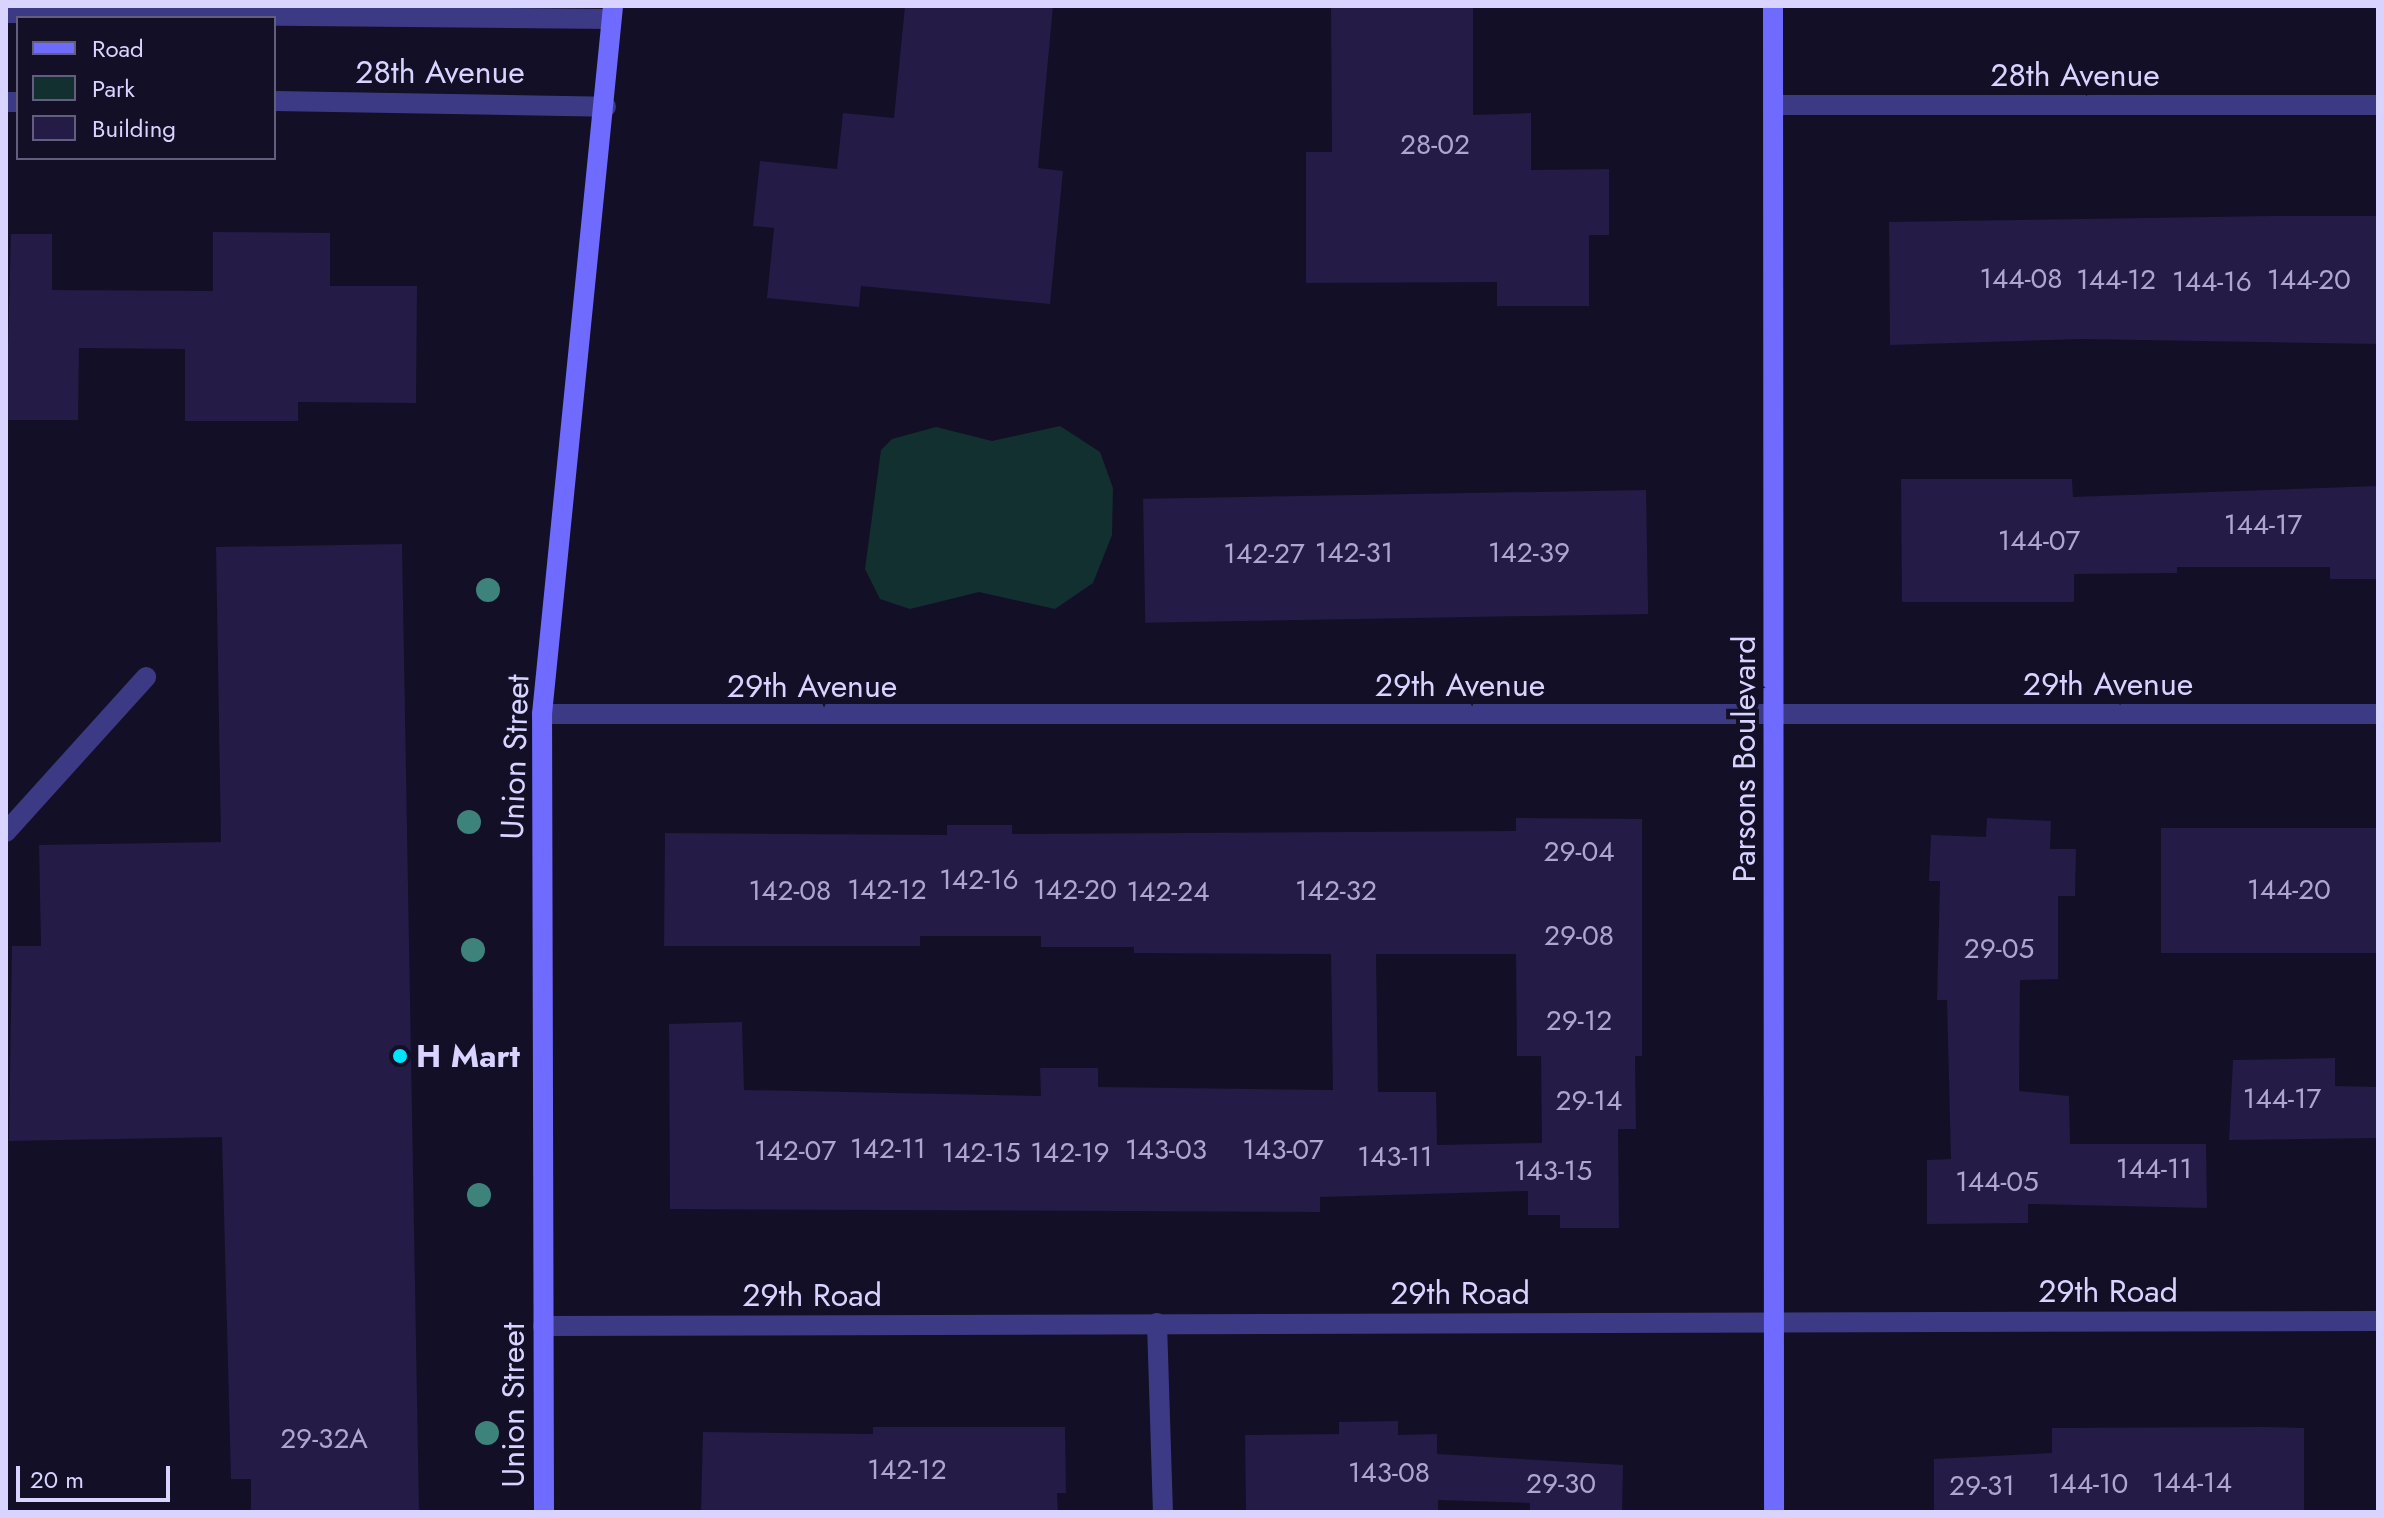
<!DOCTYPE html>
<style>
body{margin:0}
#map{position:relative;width:2384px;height:1518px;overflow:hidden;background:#130f26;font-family:Jost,sans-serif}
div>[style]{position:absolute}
.green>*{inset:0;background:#12302f}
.building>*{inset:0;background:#241b47;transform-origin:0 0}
.lane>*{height:20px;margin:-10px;padding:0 10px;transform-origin:10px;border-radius:10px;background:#3d3a85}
.street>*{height:20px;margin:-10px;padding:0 10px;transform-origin:10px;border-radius:10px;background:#3d3a85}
.secondary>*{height:20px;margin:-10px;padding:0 10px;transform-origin:10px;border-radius:10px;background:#6f6bff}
.trees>*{width:24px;height:24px;margin:-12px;border-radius:50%;background:#3d827b}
.dots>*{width:22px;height:22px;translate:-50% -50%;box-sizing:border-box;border:4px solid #130f26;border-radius:50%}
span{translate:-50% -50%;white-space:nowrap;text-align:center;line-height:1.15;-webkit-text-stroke:8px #130f26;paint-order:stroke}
.number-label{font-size:28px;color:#aca6d1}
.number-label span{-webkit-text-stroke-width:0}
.street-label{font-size:32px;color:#d9d4ff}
.poi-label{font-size:32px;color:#d9d4ff;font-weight:700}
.left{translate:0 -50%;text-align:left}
.frame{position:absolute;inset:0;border:8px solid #d9d4ff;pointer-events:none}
.legend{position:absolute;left:16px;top:16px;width:260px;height:144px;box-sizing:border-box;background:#130f26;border:2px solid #625e7d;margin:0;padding:10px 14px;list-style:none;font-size:24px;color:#d9d4ff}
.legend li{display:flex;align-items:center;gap:16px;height:40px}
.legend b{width:40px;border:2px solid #625e7d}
.scale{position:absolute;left:16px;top:1466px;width:154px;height:36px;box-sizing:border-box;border:4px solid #d9d4ff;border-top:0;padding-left:10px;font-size:24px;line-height:28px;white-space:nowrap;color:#d9d4ff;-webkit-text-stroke:6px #130f26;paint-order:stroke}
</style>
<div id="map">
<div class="green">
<i style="clip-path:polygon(1060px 426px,1100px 452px,1113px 488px,1112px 535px,1093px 583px,1055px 609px,979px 592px,910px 609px,880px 599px,865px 569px,881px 450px,892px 439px,936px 427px,992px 441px)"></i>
</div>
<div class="building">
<i style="clip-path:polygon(905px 6px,1053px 6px,1038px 168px,1063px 171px,1050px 304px,861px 286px,859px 307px,767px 298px,774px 228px,753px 226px,760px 161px,837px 169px,843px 113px,894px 118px)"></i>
<i style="clip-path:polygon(1331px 6px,1473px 6px,1473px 115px,1531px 113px,1531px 170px,1609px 169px,1609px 235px,1589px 235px,1589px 306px,1497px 306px,1497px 282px,1306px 283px,1306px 152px,1332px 152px)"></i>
<i style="clip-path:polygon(2272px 216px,2378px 216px,2378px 344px,2082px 339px,1890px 345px,1889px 222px)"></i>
<i style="clip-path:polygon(213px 232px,330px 233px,330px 286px,417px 286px,416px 403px,298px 402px,298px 421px,185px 421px,185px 349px,79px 348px,78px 420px,6px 420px,11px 234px,52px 234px,52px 290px,213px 291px)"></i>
<i style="clip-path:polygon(1901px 479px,2072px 479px,2073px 497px,2378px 486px,2378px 579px,2330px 579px,2330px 567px,2177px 567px,2177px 573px,2074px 574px,2074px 602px,1902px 602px)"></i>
<i style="left:1646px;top:490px;width:124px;height:503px;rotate:89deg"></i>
<i style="clip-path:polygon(402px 544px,419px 1512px,251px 1512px,251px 1479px,231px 1479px,222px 1137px,9px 1141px,12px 946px,41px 946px,39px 845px,221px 842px,216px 547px)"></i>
<i style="clip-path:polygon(evenodd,1516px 818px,1642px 819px,1642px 1056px,1635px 1056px,1636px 1129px,1618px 1129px,1619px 1228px,1560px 1228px,1560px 1215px,1528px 1215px,1528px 1191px,1320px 1197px,1320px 1212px,670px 1209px,669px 1024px,742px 1022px,744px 1090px,1041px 1096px,1040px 1068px,1098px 1068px,1098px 1087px,1333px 1090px,1331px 954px,1134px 953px,1134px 947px,1041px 947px,1041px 936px,920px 936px,920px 946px,664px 946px,665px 833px,947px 835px,947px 825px,1012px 825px,1012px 834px,1516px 831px,1516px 818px,1376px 954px,1516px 954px,1517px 1056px,1541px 1056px,1542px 1143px,1437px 1145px,1436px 1092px,1378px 1092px,1376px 954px)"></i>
<i style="clip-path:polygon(1987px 818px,2051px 821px,2050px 849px,2076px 849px,2075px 896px,2058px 896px,2058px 979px,2020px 980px,2019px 1091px,2069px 1096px,2070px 1144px,2206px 1144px,2207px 1208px,2028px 1204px,2028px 1223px,1927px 1224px,1927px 1160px,1951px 1159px,1947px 1000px,1937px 1000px,1940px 881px,1929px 881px,1931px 835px,1986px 837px)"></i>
<i style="left:2161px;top:828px;width:217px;height:125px"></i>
<i style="clip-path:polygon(2335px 1058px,2335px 1086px,2378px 1087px,2378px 1138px,2229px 1140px,2233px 1060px)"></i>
<i style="clip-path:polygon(1398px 1421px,1398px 1435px,1437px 1434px,1437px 1454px,1623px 1465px,1622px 1512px,1530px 1512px,1530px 1503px,1438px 1500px,1438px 1512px,1246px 1511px,1245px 1435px,1339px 1434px,1339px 1422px)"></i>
<i style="clip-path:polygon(873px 1427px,1065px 1427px,1066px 1493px,1057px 1493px,1058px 1512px,701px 1512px,703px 1432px,873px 1434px)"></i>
<i style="clip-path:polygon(2264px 1427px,2304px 1428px,2304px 1512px,1934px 1512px,1934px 1459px,2052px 1453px,2052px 1428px)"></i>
</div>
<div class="lane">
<i style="left:6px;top:832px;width:209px;rotate:-47.9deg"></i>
</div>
<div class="street">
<i style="left:6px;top:13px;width:605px;rotate:0.57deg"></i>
<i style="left:274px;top:101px;width:332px;rotate:1deg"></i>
<i style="left:6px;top:102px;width:12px"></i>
<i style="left:1773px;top:105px;width:605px"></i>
<i style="left:542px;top:714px;width:1836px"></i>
<i style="left:1157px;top:1323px;width:189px;rotate:88.2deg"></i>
<i style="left:543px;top:1326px;width:1835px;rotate:-0.16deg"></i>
</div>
<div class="secondary">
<i style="left:1773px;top:6px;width:1506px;rotate:89.96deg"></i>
<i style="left:544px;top:1512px;width:798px;rotate:-90.14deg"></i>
<i style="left:542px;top:714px;width:712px;rotate:-84.27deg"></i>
</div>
<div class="trees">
<i style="left:488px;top:590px"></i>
<i style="left:469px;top:822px"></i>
<i style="left:473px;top:950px"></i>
<i style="left:479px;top:1195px"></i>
<i style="left:487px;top:1433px"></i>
</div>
<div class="dots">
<i style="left:400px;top:1056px;background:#00e5ff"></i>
</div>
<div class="number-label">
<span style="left:1435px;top:145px">28-02</span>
<span style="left:2021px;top:279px">144-08</span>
<span style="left:2116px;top:280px">144-12</span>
<span style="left:2309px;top:280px">144-20</span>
<span style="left:2212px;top:282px">144-16</span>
<span style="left:2263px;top:525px">144-17</span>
<span style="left:2039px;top:541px">144-07</span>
<span style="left:1354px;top:553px">142-31</span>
<span style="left:1529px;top:553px">142-39</span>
<span style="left:1264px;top:554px">142-27</span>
<span style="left:1579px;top:852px">29-04</span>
<span style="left:979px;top:880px">142-16</span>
<span style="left:887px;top:890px">142-12</span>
<span style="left:1075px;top:890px">142-20</span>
<span style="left:2289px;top:890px">144-20</span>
<span style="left:790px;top:891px">142-08</span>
<span style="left:1336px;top:891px">142-32</span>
<span style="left:1168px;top:892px">142-24</span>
<span style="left:1579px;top:936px">29-08</span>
<span style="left:1999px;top:949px">29-05</span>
<span style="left:1579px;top:1021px">29-12</span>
<span style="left:2282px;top:1099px">144-17</span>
<span style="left:1589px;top:1101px">29-14</span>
<span style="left:888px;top:1149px">142-11</span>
<span style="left:1166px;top:1150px">143-03</span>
<span style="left:1283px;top:1150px">143-07</span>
<span style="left:795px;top:1151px">142-07</span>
<span style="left:981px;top:1153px">142-15</span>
<span style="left:1070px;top:1153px">142-19</span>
<span style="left:1395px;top:1157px">143-11</span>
<span style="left:2154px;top:1169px">144-11</span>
<span style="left:1553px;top:1171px">143-15</span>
<span style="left:1997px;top:1182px">144-05</span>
<span style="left:324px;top:1439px">29-32A</span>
<span style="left:907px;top:1470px">142-12</span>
<span style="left:1389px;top:1473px">143-08</span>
<span style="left:2192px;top:1483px">144-14</span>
<span style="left:1561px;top:1484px">29-30</span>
<span style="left:2088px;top:1484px">144-10</span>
<span style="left:1982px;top:1486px">29-31</span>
</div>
<div class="street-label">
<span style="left:440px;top:72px">28th Avenue</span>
<span style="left:2075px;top:75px">28th Avenue</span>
<span style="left:2108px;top:684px">29th Avenue</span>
<span style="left:1460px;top:685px">29th Avenue</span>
<span style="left:812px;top:686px">29th Avenue</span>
<span style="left:515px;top:757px;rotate:-88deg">Union Street</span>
<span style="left:1744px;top:759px;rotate:-90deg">Parsons Boulevard</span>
<span style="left:2108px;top:1291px">29th Road</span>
<span style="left:1460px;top:1293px">29th Road</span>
<span style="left:812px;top:1295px">29th Road</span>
<span style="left:513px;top:1405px;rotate:-90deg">Union Street</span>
</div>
<div class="poi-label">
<span class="left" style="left:416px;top:1056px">H Mart</span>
</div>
<div class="frame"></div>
<ul class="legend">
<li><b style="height:10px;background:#6f6bff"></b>Road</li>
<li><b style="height:22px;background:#12302f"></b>Park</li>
<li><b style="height:22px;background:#241b47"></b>Building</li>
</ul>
<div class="scale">20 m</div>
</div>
